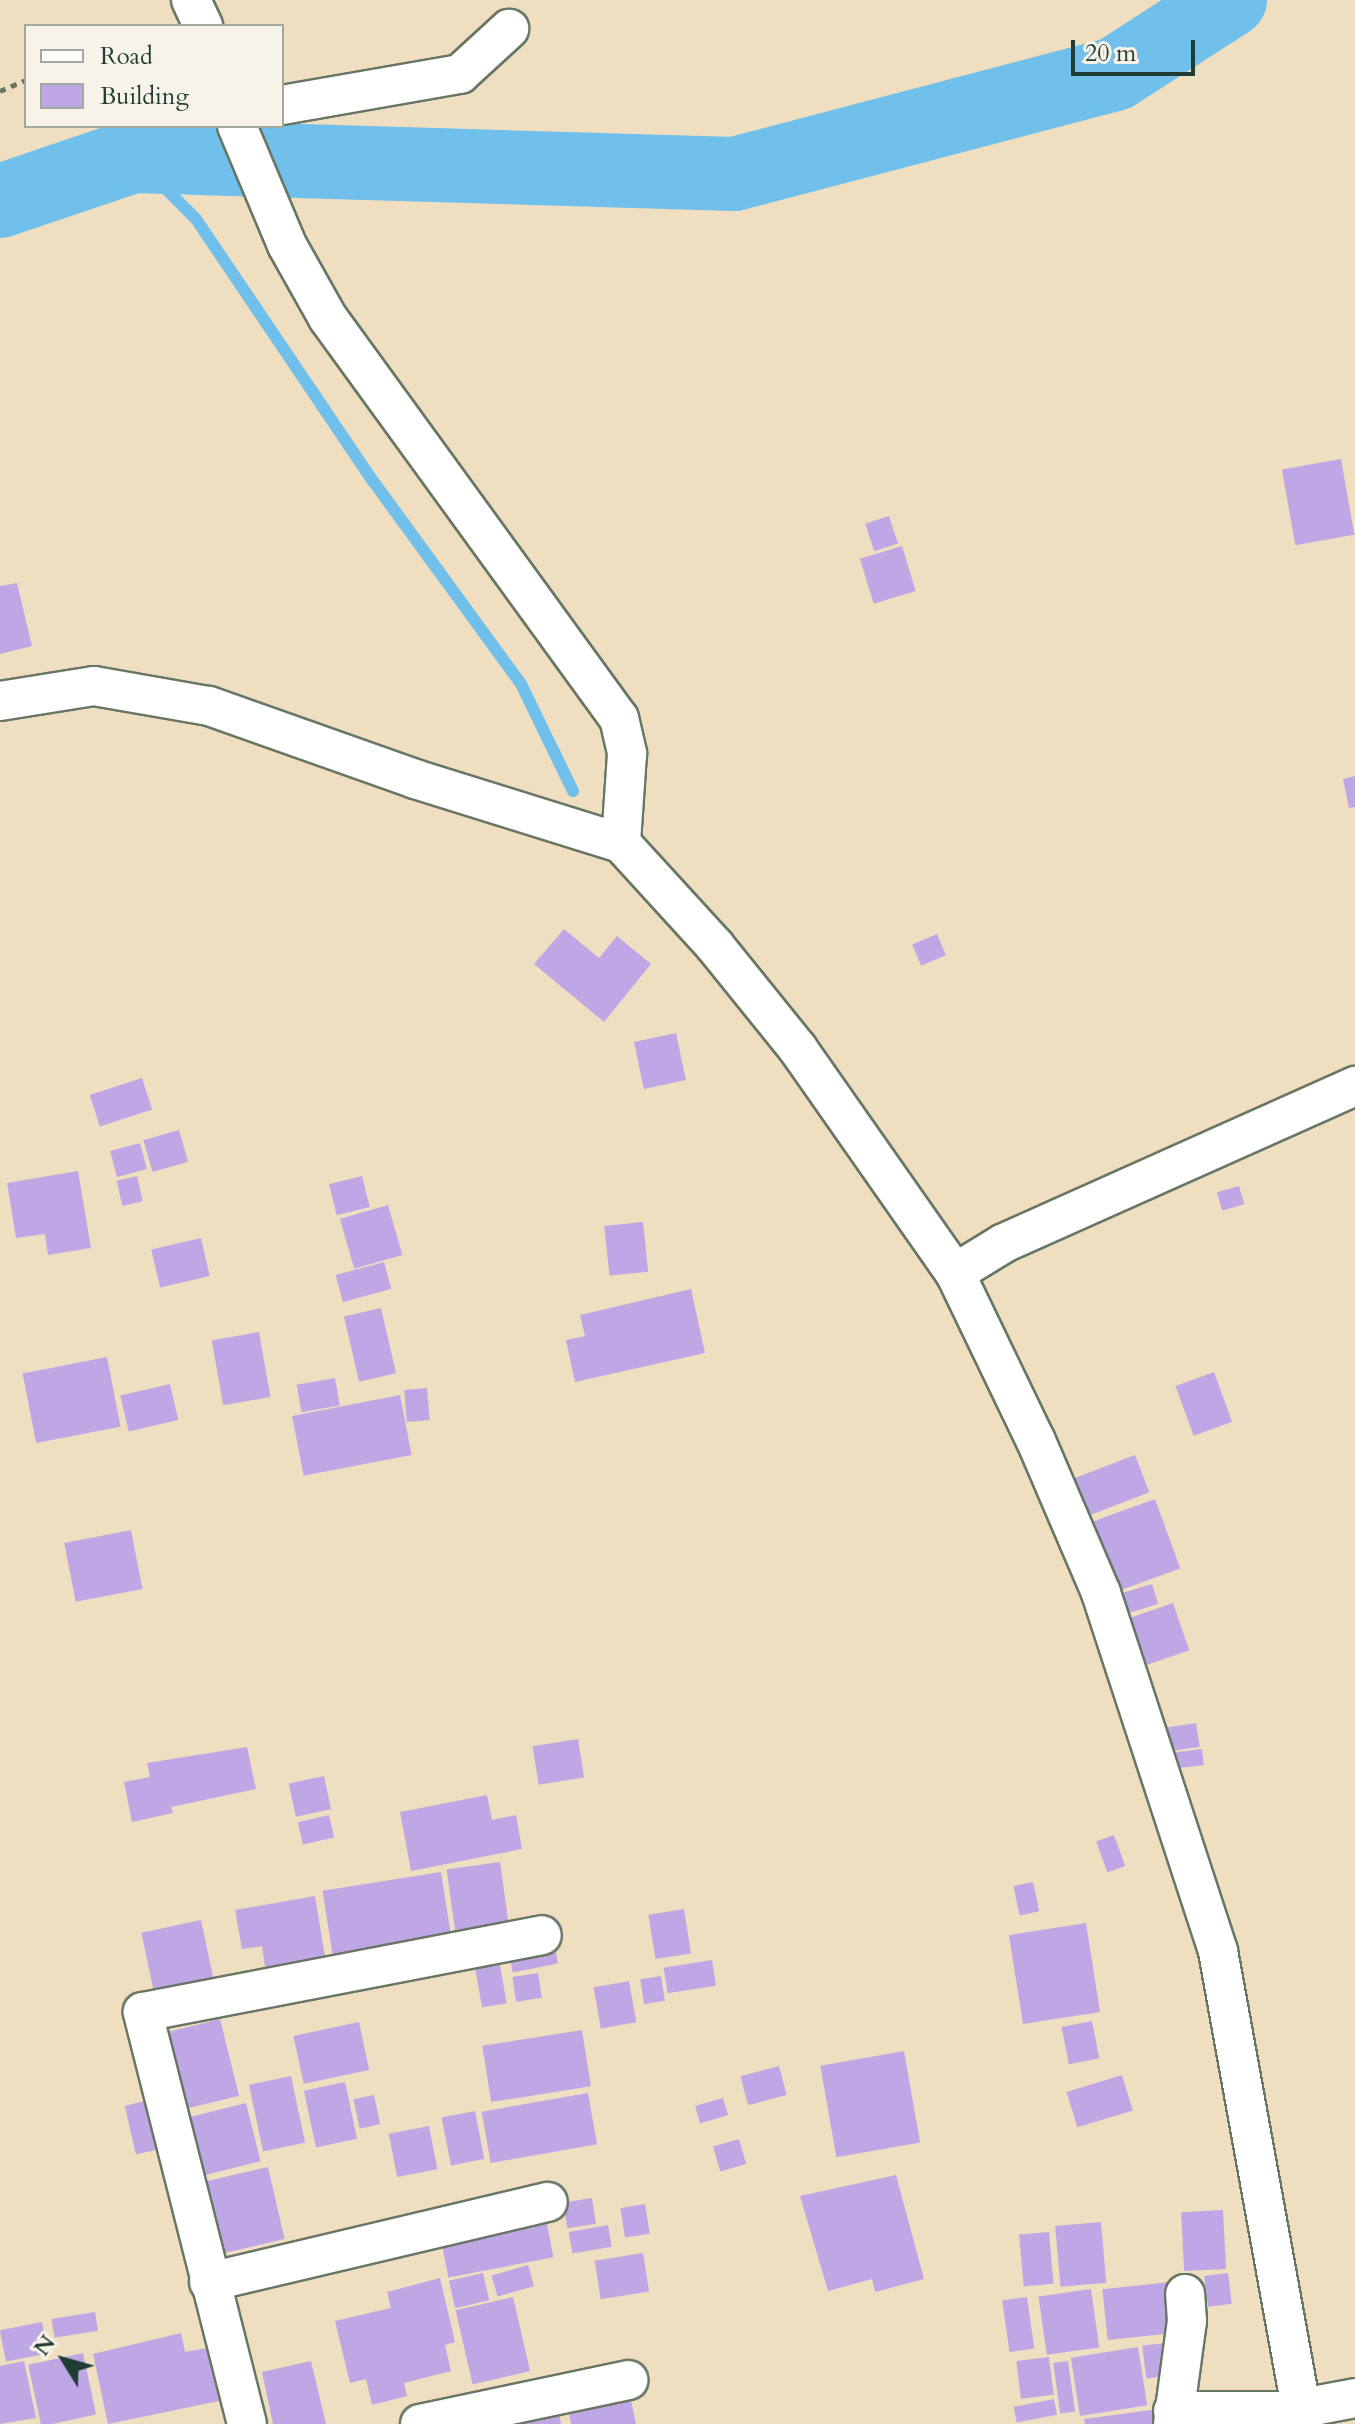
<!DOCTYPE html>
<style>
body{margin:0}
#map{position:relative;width:1355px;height:2424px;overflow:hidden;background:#efdfc0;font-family:Cardo,serif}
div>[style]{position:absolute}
.stream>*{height:12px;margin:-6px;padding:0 6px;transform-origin:6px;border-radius:6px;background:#70c0eb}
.river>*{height:74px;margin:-37px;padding:0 37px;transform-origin:37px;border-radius:37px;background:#70c0eb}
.building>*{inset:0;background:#bfa7e6;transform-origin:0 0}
.path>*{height:5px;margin-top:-2.5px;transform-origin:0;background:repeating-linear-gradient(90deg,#687665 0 6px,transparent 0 12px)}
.roads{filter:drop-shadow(2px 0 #687665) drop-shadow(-2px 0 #687665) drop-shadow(0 2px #687665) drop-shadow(0 -2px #687665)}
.minor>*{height:38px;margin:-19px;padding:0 19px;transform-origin:19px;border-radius:19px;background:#fff}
span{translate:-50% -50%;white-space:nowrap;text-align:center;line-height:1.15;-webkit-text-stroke:6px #f7f3e8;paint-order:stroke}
.legend{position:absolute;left:24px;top:24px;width:260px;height:104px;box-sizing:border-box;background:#f7f3e8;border:2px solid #a1aaa0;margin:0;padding:10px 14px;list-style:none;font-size:24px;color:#1f3d34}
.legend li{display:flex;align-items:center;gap:16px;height:40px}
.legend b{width:40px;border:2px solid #a1aaa0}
.north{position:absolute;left:24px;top:2320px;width:80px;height:80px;-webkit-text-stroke:6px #f7f3e8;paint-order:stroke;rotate:307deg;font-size:22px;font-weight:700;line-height:32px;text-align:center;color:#1f3d34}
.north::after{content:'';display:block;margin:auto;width:28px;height:36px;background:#1f3d34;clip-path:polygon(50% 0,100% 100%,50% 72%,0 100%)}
.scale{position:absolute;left:1071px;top:40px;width:124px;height:36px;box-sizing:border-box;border:4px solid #1f3d34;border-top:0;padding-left:10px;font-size:24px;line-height:28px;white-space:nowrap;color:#1f3d34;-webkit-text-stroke:6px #f7f3e8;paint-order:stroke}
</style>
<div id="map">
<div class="stream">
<i style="left:133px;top:156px;width:89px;rotate:45deg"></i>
<i style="left:196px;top:219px;width:316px;rotate:56deg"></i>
<i style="left:373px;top:481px;width:251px;rotate:53.9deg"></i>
<i style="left:521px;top:684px;width:119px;rotate:64.1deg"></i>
</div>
<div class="river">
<i style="left:0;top:201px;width:140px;rotate:-18.7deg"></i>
<i style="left:133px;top:156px;width:601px;rotate:1.72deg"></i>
<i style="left:734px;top:174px;width:394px;rotate:-14.7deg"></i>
<i style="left:1115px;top:74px;width:137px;rotate:-32.8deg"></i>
</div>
<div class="building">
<i style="left:1341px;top:459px;width:77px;height:60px;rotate:80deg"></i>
<i style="left:889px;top:516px;width:29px;height:25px;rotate:72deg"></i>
<i style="left:902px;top:546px;width:47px;height:44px;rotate:73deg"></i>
<i style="clip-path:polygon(17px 583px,32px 646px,0 654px,0 586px)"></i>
<i style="clip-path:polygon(1355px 776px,1355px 807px,1349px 808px,1343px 779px)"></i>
<i style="clip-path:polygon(564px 929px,599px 958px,617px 936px,651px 964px,604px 1022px,534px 964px)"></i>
<i style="left:937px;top:934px;width:23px;height:27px;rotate:67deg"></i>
<i style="left:676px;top:1033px;width:48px;height:43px;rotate:78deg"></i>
<i style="left:142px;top:1078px;width:33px;height:55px;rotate:72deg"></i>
<i style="left:179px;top:1130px;width:33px;height:37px;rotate:74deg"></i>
<i style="left:140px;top:1143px;width:27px;height:31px;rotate:75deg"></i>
<i style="clip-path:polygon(78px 1171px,91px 1248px,48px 1255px,45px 1234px,16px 1238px,7px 1183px)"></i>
<i style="left:137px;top:1176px;width:26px;height:21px;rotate:77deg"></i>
<i style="left:362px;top:1176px;width:32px;height:34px;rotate:76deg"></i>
<i style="left:1239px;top:1186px;width:19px;height:23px;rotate:74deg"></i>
<i style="left:388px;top:1205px;width:52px;height:50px;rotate:74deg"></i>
<i style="left:643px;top:1222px;width:50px;height:39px;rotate:84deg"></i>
<i style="left:201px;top:1238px;width:39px;height:51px;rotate:77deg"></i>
<i style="left:384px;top:1262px;width:28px;height:50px;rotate:75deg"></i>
<i style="clip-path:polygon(691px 1289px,705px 1353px,575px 1382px,566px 1340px,585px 1336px,580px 1315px)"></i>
<i style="left:381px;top:1308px;width:67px;height:38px;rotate:77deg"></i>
<i style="left:259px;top:1332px;width:66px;height:48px;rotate:80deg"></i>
<i style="left:107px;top:1357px;width:71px;height:86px;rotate:79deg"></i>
<i style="left:1214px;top:1372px;width:53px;height:41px;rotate:70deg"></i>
<i style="left:335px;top:1378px;width:28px;height:39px;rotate:80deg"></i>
<i style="left:170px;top:1384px;width:37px;height:51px;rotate:77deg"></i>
<i style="left:427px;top:1388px;width:32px;height:23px;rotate:85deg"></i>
<i style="left:400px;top:1395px;width:61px;height:110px;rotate:79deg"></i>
<i style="left:1135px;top:1455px;width:40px;height:77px;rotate:69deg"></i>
<i style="left:1155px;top:1499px;width:74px;height:77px;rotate:70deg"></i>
<i style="left:131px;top:1530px;width:60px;height:68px;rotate:79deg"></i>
<i style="left:1152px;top:1584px;width:21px;height:42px;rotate:73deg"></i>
<i style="left:1173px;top:1603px;width:50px;height:55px;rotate:71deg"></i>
<i style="left:1196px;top:1723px;width:24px;height:31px;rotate:81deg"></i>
<i style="left:578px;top:1739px;width:39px;height:46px;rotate:81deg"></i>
<i style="clip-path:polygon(247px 1747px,256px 1789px,171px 1807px,173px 1813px,132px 1822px,124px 1782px,150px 1777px,147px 1763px)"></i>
<i style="left:1202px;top:1749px;width:16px;height:32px;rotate:83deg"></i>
<i style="left:324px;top:1776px;width:34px;height:36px;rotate:78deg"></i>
<i style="clip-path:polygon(487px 1795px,492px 1820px,516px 1815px,522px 1849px,411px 1871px,400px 1812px)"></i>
<i style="left:329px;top:1815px;width:23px;height:32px;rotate:77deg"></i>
<i style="left:1114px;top:1835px;width:33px;height:19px;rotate:70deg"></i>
<i style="left:500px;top:1862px;width:70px;height:54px;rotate:82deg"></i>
<i style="left:441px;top:1872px;width:68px;height:120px;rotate:81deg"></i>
<i style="left:1033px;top:1882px;width:30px;height:20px;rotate:78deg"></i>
<i style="clip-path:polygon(315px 1896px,326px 1963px,266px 1974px,262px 1946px,242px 1949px,235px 1910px)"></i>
<i style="left:684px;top:1909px;width:45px;height:36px;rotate:81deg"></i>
<i style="left:201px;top:1920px;width:68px;height:61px;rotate:78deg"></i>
<i style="left:1086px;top:1923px;width:90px;height:78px;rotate:81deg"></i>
<i style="left:554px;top:1943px;width:21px;height:46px;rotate:79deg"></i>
<i style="left:498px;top:1954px;width:50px;height:25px;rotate:80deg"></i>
<i style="left:712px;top:1960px;width:26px;height:49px;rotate:81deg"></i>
<i style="left:538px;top:1973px;width:25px;height:26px;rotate:81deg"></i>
<i style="left:661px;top:1976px;width:25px;height:21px;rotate:81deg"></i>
<i style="left:629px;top:1981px;width:42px;height:36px;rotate:80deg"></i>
<i style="left:220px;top:2019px;width:79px;height:66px;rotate:76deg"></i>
<i style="left:1092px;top:2021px;width:38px;height:31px;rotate:79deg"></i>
<i style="left:359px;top:2022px;width:49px;height:67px;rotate:78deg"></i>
<i style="left:582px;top:2030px;width:57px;height:101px;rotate:81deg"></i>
<i style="left:904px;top:2051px;width:93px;height:85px;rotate:80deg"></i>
<i style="left:779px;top:2066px;width:30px;height:40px;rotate:75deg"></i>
<i style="left:1122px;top:2075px;width:37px;height:58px;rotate:73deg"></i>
<i style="left:291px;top:2076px;width:68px;height:43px;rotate:78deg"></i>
<i style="left:345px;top:2082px;width:58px;height:42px;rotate:78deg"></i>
<i style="left:588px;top:2093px;width:52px;height:108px;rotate:80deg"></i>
<i style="left:374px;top:2095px;width:30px;height:21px;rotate:78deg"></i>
<i style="left:723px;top:2098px;width:18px;height:29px;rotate:74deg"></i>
<i style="left:150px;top:2100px;width:50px;height:26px;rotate:77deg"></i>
<i style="left:246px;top:2103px;width:60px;height:72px;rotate:76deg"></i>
<i style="left:475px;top:2111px;width:49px;height:34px;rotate:79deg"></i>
<i style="left:429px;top:2126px;width:44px;height:41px;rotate:79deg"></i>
<i style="left:739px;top:2139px;width:26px;height:27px;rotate:74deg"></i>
<i style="left:268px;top:2167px;width:74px;height:79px;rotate:77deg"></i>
<i style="clip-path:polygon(896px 2175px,924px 2279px,875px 2292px,872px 2279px,828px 2291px,800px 2196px)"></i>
<i style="left:592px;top:2198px;width:26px;height:29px;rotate:81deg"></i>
<i style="left:645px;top:2204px;width:30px;height:25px;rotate:81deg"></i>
<i style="left:1223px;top:2210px;width:59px;height:42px;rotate:87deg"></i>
<i style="left:545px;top:2214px;width:44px;height:107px;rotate:79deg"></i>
<i style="left:1101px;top:2222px;width:61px;height:46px;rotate:85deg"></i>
<i style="left:608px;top:2225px;width:22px;height:40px;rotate:80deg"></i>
<i style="left:1049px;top:2232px;width:52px;height:30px;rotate:85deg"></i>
<i style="left:643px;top:2253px;width:39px;height:49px;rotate:81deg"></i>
<i style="left:528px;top:2265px;width:22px;height:38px;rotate:74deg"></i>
<i style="left:483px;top:2273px;width:28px;height:35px;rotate:77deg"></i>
<i style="left:1228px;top:2273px;width:31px;height:24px;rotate:83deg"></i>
<i style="clip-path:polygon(440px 2278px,455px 2342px,445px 2345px,451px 2371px,404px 2383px,407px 2396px,372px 2405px,366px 2379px,350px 2383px,335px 2321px,391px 2308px,387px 2292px)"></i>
<i style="left:1171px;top:2282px;width:51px;height:69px;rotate:84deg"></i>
<i style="left:1091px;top:2289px;width:59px;height:53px;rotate:82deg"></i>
<i style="left:513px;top:2297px;width:76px;height:59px;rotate:77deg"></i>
<i style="left:1027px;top:2297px;width:52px;height:25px;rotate:82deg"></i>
<i style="left:95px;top:2312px;width:19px;height:44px;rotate:81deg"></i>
<i style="left:42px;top:2322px;width:32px;height:43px;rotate:79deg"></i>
<i style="clip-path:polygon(181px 2333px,185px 2352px,207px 2348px,219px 2401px,108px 2424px,93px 2354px)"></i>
<i style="left:1173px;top:2342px;width:33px;height:31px;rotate:83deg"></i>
<i style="left:1138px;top:2347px;width:59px;height:68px;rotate:81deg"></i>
<i style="left:83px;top:2353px;width:63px;height:56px;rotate:78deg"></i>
<i style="left:1049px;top:2357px;width:38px;height:33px;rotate:83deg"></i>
<i style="clip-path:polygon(24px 2361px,36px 2418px,0 2424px,0 2366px)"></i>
<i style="clip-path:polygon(311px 2361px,326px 2424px,273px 2424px,262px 2372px)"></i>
<i style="left:1068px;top:2361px;width:51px;height:15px;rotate:82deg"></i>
<i style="clip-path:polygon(630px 2395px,636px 2424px,571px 2424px,568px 2409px)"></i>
<i style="left:1054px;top:2399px;width:16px;height:41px;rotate:79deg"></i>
<i style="clip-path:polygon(1158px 2409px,1160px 2424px,1085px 2424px,1084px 2419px)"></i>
<i style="clip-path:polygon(559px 2413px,561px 2424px,508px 2424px)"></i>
</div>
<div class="path">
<i style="left:0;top:91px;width:28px;rotate:-23deg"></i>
</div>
<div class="roads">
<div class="minor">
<i style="left:191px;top:0;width:29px;rotate:65deg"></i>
<i style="left:282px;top:105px;width:181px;rotate:-9.9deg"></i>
<i style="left:460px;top:74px;width:67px;rotate:-42.6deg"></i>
<i style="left:237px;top:126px;width:129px;rotate:67.2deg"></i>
<i style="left:287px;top:245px;width:84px;rotate:60.7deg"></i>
<i style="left:328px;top:318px;width:495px;rotate:54deg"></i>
<i style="left:619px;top:718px;width:37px;rotate:77deg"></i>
<i style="left:627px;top:754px;width:89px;rotate:93.9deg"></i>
<i style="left:0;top:701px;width:95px;rotate:-9.1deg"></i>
<i style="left:94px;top:686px;width:117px;rotate:9.9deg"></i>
<i style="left:209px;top:706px;width:219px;rotate:19.5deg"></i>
<i style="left:415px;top:779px;width:216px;rotate:17.3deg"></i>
<i style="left:621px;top:843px;width:139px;rotate:47.6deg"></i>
<i style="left:715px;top:946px;width:132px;rotate:51.1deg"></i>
<i style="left:798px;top:1049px;width:274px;rotate:55deg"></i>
<i style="left:955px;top:1273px;width:187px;rotate:64.3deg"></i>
<i style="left:1036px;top:1441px;width:165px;rotate:66.8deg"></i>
<i style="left:1101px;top:1593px;width:377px;rotate:71.9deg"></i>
<i style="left:1218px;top:1951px;width:481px;rotate:79.7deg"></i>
<i style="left:955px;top:1273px;width:57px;rotate:-31.5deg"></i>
<i style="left:1004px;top:1243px;width:385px;rotate:-24.1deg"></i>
<i style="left:209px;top:2282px;width:348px;rotate:-13.3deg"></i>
<i style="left:1173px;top:2411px;width:114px"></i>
<i style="left:1287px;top:2411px;width:69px;rotate:-10.8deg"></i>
<i style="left:247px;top:2424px;width:425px;rotate:-104.2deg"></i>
<i style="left:143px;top:2012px;width:406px;rotate:-10.9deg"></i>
<i style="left:420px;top:2424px;width:213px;rotate:-11.9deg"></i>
<i style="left:1173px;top:2424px;width:104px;rotate:-82.3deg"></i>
<i style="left:1187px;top:2321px;width:27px;rotate:-94deg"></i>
</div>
</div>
<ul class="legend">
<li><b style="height:10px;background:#fff"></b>Road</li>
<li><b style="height:22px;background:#bfa7e6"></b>Building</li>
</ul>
<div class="north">N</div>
<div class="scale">20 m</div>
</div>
